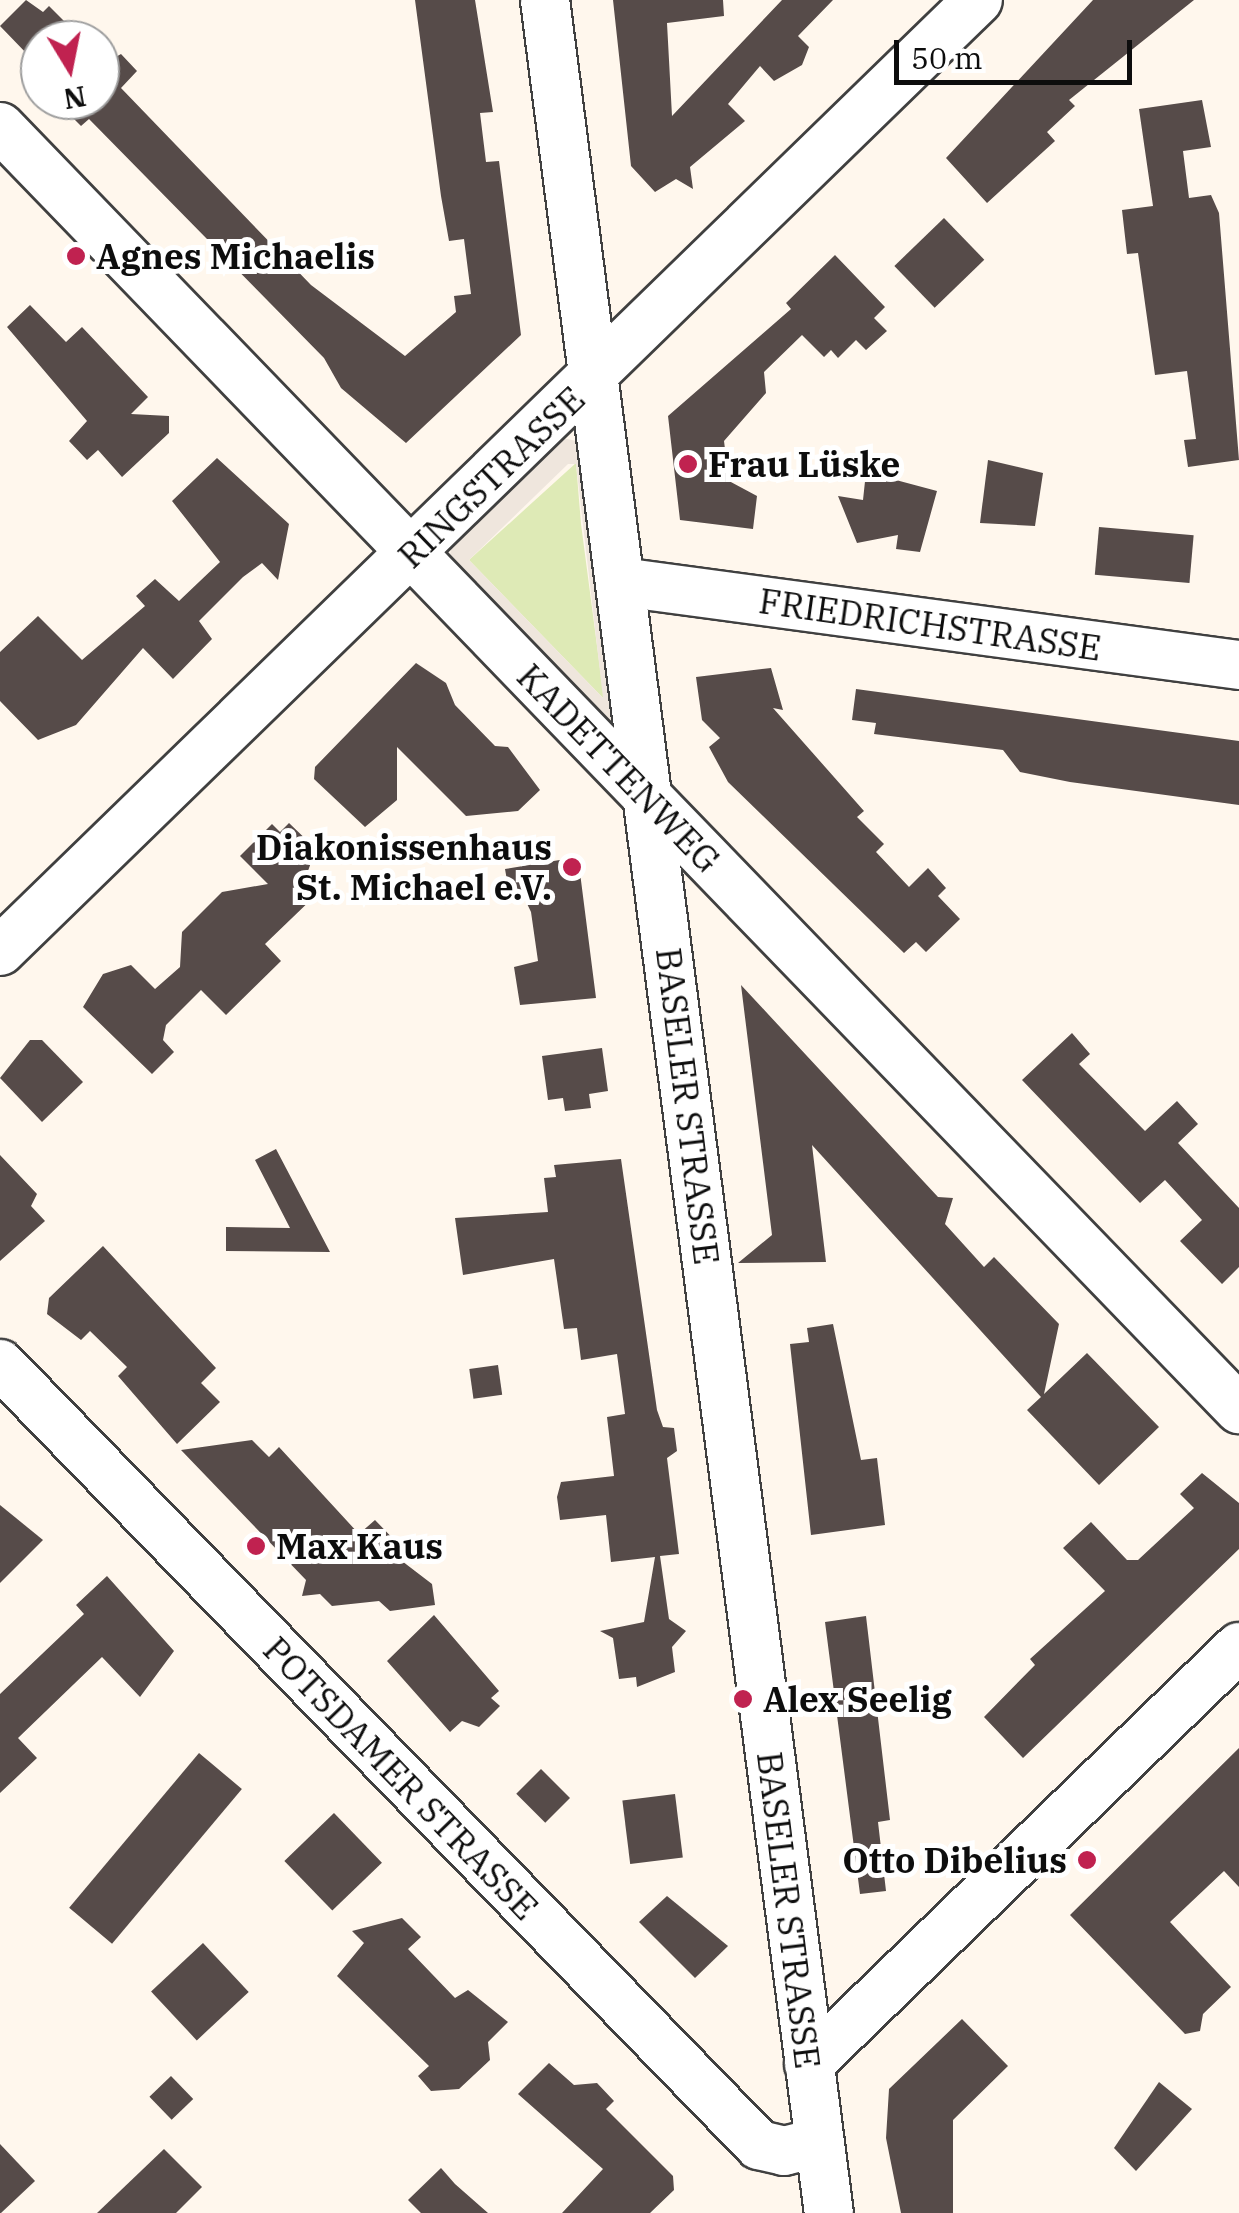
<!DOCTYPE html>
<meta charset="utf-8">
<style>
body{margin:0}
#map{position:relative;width:1239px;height:2213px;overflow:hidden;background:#fff7ed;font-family:"IBM Plex Serif",serif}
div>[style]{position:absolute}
.green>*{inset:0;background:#deeab6}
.plaza>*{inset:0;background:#efe6dd}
.building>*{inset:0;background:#564b49;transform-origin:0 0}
.roads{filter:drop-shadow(2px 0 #404040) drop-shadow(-2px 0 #404040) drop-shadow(0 2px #404040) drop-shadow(0 -2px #404040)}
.minor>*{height:48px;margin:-24px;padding:0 24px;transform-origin:24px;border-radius:24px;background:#fff}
.dots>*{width:28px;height:28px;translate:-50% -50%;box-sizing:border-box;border:5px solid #fff;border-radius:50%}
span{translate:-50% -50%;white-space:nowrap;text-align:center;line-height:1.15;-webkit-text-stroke:10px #fff;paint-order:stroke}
.poi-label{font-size:35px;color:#0d0d0d;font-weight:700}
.left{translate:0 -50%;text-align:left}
.right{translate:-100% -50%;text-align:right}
.street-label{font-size:35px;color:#0d0d0d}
.north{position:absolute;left:20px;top:20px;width:100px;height:100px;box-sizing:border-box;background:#fff;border:2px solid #9e9e9e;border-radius:50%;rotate:170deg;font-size:28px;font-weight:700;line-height:40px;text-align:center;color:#0d0d0d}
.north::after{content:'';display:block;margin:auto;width:35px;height:45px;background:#c02250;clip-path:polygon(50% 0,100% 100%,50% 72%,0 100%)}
.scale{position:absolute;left:894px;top:40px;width:238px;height:45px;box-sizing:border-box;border:5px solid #0d0d0d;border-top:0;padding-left:12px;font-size:30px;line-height:35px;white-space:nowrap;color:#0d0d0d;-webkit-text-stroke:8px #fff;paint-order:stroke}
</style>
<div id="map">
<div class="green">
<i style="clip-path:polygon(576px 463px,581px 524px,604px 699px,469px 560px)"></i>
</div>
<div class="plaza">
<i style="clip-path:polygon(evenodd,559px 437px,580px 442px,612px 724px,449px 559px,454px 537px,559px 437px,568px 464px,576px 464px,603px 698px,469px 560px,568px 464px)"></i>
</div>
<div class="building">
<i style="clip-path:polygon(26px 0,43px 12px,49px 6px,71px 28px,71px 40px,40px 40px,29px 56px,0 26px)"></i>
<i style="clip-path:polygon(415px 0,475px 0,493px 112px,480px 113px,486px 162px,499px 161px,521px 335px,406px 443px,341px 388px,324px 358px,89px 119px,81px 126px,65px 110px,71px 100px,100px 100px,100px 66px,121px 54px,137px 71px,121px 88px,311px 285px,405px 356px,456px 312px,454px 296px,471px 294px,464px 239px,449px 241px,441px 196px)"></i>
<i style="clip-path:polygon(613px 0,723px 0,724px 16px,667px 23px,672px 116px,782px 0,833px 0,798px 36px,809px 47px,802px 65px,774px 81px,760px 66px,728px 104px,745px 121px,690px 167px,693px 189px,676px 179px,655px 192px,631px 166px)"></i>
<i style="clip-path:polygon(1093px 0,1194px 0,1069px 100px,1075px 106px,1047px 132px,1055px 141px,987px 203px,946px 158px)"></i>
<i style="clip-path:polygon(1202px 100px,1211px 147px,1183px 151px,1189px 198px,1211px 195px,1219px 213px,1239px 460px,1188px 467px,1184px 440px,1196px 439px,1187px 371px,1155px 375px,1138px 253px,1127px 254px,1122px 210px,1153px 206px,1139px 109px)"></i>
<i style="left:944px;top:218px;width:58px;height:69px;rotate:46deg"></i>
<i style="clip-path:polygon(835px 255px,885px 307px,874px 318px,887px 331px,866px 350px,856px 340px,838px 358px,831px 350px,824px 357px,802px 335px,764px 372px,766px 393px,724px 441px,729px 481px,757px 496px,753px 529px,680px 520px,668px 416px,791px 309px,786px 303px)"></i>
<i style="clip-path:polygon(30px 305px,66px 342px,82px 327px,148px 397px,131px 414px,169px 416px,169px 433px,122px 477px,98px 450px,87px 460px,69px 441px,87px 421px,7px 327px)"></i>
<i style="clip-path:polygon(217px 458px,289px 524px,278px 580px,262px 563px,243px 577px,199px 621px,212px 639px,173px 679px,143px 648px,76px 725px,38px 740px,0 701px,0 652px,38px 616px,82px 660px,145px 606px,136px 596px,155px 579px,179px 601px,220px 562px,172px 501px)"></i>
<i style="clip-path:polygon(988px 460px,1043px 473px,1035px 526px,980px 523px)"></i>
<i style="clip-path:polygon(866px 472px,937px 491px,920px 552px,896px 549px,898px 535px,857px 543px,838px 496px,863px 500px)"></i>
<i style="left:1099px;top:527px;width:95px;height:48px;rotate:5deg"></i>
<i style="clip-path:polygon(416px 663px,446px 683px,455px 705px,495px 746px,508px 747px,540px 790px,518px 811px,466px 816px,397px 747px,397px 800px,365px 827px,314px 779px,315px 767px)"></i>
<i style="clip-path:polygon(771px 668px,783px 710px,773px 708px,864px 811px,857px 817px,884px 844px,876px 852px,909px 887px,928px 868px,946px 888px,938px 896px,960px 919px,926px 952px,916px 942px,904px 953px,728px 782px,709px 747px,720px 738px,702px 720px,696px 677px)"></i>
<i style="clip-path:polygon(856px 689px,1239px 741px,1239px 805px,1070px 782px,1020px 772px,1003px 750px,874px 734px,876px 723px,852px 720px)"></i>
<i style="clip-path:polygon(289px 823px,316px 849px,305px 879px,318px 893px,265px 944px,281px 961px,226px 1015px,201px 990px,166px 1025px,163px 1040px,174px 1052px,152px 1074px,83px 1007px,103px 974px,131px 965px,155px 989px,180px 967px,182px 932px,222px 892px,268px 884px,240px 856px,272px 824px,280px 832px)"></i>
<i style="clip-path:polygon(578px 857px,596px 998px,520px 1005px,514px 967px,538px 961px,531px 912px,521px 891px,509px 892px,505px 869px)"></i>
<i style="clip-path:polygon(741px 985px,938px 1197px,953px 1198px,945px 1224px,984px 1267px,994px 1257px,1059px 1324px,1044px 1394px,1087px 1353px,1159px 1427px,1099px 1485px,1027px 1410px,1041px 1397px,812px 1145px,826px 1262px,738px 1263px,772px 1235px)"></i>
<i style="clip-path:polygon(1072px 1033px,1090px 1054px,1079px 1064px,1145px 1131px,1177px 1101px,1198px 1124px,1178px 1143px,1239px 1208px,1239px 1267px,1222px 1284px,1180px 1241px,1202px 1220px,1165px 1180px,1140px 1203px,1022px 1080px)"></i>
<i style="clip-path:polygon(30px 1040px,42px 1040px,83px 1082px,42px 1122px,0 1078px)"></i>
<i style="clip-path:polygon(602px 1048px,608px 1091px,589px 1094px,591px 1108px,565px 1111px,563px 1098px,548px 1100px,542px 1056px)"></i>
<i style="clip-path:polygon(276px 1149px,330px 1252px,226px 1251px,226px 1227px,290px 1228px,255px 1160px)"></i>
<i style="clip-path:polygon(0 1155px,37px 1194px,31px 1206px,45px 1221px,0 1261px)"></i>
<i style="clip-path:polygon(621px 1159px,657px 1410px,663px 1427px,674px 1428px,677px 1451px,667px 1458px,679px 1554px,660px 1556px,669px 1619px,686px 1631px,672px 1647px,675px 1672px,637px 1687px,636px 1677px,619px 1679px,613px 1638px,600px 1631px,644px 1622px,655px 1557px,611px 1562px,606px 1515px,560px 1520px,557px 1497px,561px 1482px,614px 1476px,607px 1417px,625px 1414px,617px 1354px,581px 1360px,577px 1328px,564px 1329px,554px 1259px,463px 1275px,455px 1218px,548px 1212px,544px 1178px,556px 1177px,554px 1165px)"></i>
<i style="clip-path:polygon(103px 1246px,216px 1368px,201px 1383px,220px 1402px,177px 1444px,118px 1376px,127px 1367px,90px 1331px,81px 1340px,47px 1314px,49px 1298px)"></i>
<i style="clip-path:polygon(833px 1324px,861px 1460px,877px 1458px,885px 1525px,811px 1535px,790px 1344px,809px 1342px,807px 1328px)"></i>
<i style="left:498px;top:1365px;width:30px;height:29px;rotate:82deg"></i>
<i style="clip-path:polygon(252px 1440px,269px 1457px,279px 1447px,359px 1534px,375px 1520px,405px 1551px,398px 1558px,432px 1584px,435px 1605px,390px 1611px,379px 1601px,332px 1606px,320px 1594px,302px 1596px,306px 1580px,181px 1450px)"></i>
<i style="clip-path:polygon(1202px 1473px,1239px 1503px,1239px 1549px,1023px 1758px,984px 1717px,1035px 1665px,1030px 1659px,1105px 1591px,1063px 1548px,1091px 1522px,1127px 1560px,1138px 1560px,1194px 1508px,1180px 1494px)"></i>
<i style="clip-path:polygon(0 1505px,43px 1540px,0 1583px)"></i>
<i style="clip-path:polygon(107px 1576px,174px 1651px,140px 1697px,102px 1657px,18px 1738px,37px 1758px,0 1793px,0 1694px,84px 1614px,76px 1605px)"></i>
<i style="clip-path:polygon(434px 1615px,499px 1691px,491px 1698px,500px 1706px,479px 1727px,462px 1721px,450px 1732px,387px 1661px)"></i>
<i style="clip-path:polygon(866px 1616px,890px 1820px,878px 1822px,886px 1891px,860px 1894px,825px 1622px)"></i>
<i style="clip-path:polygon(1239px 1748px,1239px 1887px,1224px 1871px,1170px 1922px,1231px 1987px,1203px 2014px,1200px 2031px,1185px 2034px,1070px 1915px)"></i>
<i style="left:199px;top:1753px;width:56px;height:202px;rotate:40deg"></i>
<i style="left:541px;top:1769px;width:41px;height:35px;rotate:45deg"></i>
<i style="left:675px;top:1794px;width:64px;height:53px;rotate:83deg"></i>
<i style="left:334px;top:1813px;width:69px;height:69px;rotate:46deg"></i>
<i style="clip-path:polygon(667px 1896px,728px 1946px,695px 1978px,639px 1922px)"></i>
<i style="clip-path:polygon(402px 1918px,421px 1937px,408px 1949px,455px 1998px,468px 1990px,508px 2022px,488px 2042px,490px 2060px,459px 2089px,431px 2091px,418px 2076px,429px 2066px,337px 1976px,364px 1943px,352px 1931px)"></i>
<i style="left:203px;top:1943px;width:67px;height:71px;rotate:47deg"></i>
<i style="clip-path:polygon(962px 2019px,1008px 2066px,953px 2120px,953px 2213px,901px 2213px,886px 2138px,889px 2089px)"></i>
<i style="clip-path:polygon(549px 2063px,574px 2085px,597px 2083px,614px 2101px,606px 2109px,673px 2176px,674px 2190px,650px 2213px,562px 2213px,603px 2169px,518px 2094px)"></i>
<i style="left:171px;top:2076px;width:32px;height:30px;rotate:46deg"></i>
<i style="clip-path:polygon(1159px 2082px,1192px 2109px,1136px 2171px,1114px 2148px)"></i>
<i style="clip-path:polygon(0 2144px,35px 2181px,1px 2213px,0 2213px)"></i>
<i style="clip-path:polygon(164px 2149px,202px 2187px,176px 2213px,97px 2213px)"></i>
<i style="clip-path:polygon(441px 2168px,455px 2184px,488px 2213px,421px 2213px,408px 2200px)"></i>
</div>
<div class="roads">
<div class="minor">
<i style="left:545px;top:0;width:2231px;rotate:82.69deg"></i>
<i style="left:0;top:127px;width:1783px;rotate:45.98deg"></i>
<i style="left:621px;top:582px;width:624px;rotate:7.65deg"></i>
<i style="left:0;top:951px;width:1364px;rotate:-44.2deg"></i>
<i style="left:0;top:1364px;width:1089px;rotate:45.82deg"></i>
<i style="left:759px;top:2145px;width:26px;rotate:13deg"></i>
<i style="left:784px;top:2151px;width:36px;rotate:-14deg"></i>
<i style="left:809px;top:2064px;width:599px;rotate:-44.12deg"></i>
</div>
</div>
<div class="dots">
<i style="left:76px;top:256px;background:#c02250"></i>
<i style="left:688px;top:464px;background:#c02250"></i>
<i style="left:572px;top:867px;background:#c02250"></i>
<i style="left:256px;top:1546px;background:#c02250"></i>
<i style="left:743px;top:1699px;background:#c02250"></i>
<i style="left:1087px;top:1860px;background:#c02250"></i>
</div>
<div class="poi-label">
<span class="left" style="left:96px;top:256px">Agnes Michaelis</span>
<span class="left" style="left:708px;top:464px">Frau Lüske</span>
<span class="right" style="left:552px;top:867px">Diakonissenhaus<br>St. Michael e.V.</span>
<span class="left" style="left:276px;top:1546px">Max Kaus</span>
<span class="left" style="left:763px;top:1699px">Alex Seelig</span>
<span class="right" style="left:1067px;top:1860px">Otto Dibelius</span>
</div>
<div class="street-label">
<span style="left:491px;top:477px;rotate:-44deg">RINGSTRASSE</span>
<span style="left:930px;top:624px;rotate:8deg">FRIEDRICHSTRASSE</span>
<span style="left:619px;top:768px;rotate:46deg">KADETTENWEG</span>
<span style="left:688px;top:1106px;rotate:83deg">BASELER STRASSE</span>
<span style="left:401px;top:1778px;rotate:46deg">POTSDAMER STRASSE</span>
<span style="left:789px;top:1910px;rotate:83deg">BASELER STRASSE</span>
</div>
<div class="north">N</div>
<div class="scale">50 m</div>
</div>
